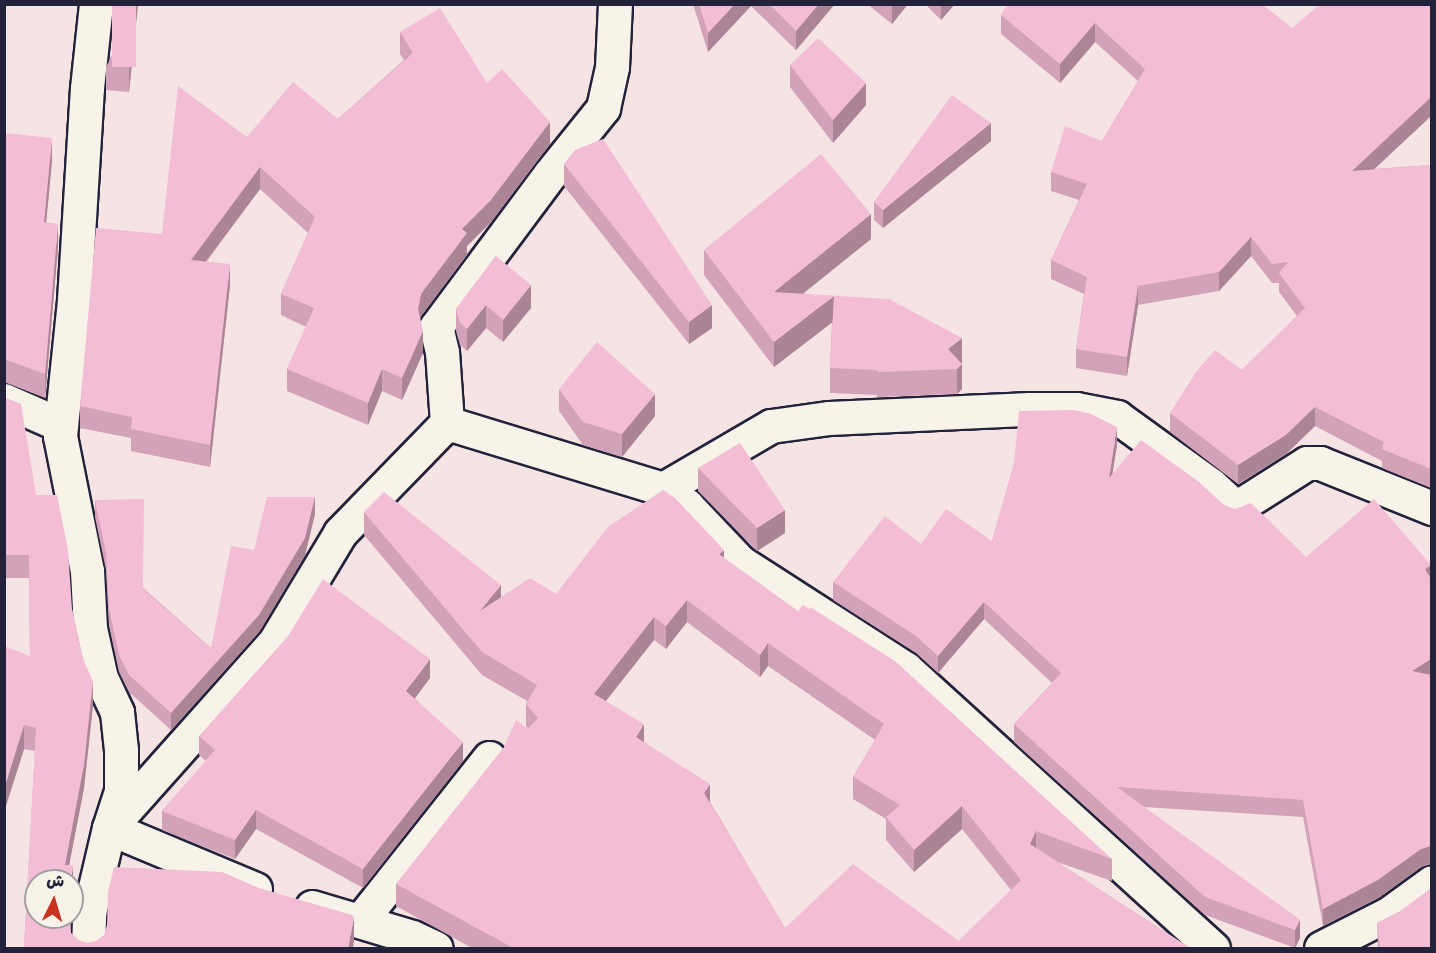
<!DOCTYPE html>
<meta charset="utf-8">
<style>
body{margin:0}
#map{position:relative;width:1436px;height:953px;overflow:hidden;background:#f6e3e3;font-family:Dekko,"Playpen Sans Arabic",sans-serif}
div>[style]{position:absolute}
.roads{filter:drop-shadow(2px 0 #22223b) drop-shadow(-2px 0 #22223b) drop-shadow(0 2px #22223b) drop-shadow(0 -2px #22223b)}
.minor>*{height:33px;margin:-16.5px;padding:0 16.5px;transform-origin:16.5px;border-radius:16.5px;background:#f7f3e8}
.wall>*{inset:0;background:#d2a3b8}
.shaded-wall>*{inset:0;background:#ab8496}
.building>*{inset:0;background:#f4bdd6;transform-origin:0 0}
span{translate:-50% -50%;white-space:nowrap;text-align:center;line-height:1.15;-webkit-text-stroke:4.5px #f7f3e8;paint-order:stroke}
.frame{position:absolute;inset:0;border:6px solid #22223b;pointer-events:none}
.north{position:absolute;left:24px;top:869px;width:60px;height:60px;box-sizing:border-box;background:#f7f3e8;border:2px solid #a29fa3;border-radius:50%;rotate:5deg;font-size:16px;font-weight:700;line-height:24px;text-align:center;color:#22223b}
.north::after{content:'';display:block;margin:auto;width:21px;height:27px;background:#c8321e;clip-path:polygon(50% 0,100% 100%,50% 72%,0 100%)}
</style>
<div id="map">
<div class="roads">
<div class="minor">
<i style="left:4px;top:400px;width:62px;rotate:23.7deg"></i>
<i style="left:447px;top:423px;width:71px;rotate:-94deg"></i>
<i style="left:442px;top:352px;width:26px;rotate:-103deg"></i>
<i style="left:436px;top:327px;width:191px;rotate:-53.3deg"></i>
<i style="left:550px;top:174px;width:85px;rotate:-51.2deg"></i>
<i style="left:603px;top:108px;width:42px;rotate:-77.6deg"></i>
<i style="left:612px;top:67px;width:63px;rotate:-87.3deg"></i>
<i style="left:663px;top:489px;width:125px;rotate:-30.3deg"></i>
<i style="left:771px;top:426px;width:59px;rotate:-7.9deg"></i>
<i style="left:829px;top:418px;width:201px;rotate:-2.6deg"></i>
<i style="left:1030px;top:409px;width:46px"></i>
<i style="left:1076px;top:409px;width:42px;rotate:11deg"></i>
<i style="left:1117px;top:417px;width:116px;rotate:35.9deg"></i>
<i style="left:1211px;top:485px;width:34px;rotate:43deg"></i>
<i style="left:1236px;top:508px;width:84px;rotate:-32.4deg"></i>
<i style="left:1307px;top:463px;width:13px"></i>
<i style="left:1320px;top:463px;width:121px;rotate:21.9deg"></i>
<i style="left:255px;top:889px;width:158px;rotate:-157.3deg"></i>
<i style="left:109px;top:828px;width:248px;rotate:-48.3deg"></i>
<i style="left:274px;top:643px;width:128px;rotate:-59deg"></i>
<i style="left:340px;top:533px;width:153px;rotate:-45.8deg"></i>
<i style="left:447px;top:423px;width:226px;rotate:17deg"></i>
<i style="left:663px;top:489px;width:29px;rotate:35deg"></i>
<i style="left:687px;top:506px;width:77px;rotate:46.6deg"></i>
<i style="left:740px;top:562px;width:197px;rotate:32.8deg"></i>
<i style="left:906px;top:669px;width:415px;rotate:42.3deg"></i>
<i style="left:312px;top:907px;width:104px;rotate:16.7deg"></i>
<i style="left:412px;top:937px;width:26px;rotate:25deg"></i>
<i style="left:360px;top:921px;width:208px;rotate:-51.6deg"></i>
<i style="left:88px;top:948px;width:35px;rotate:-88deg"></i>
<i style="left:89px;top:913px;width:87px;rotate:-76.8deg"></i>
<i style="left:109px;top:828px;width:38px;rotate:-72deg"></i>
<i style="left:121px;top:792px;width:42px;rotate:-90deg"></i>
<i style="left:121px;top:750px;width:38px;rotate:-96deg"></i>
<i style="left:117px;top:712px;width:38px;rotate:-115deg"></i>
<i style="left:101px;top:678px;width:51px;rotate:-102.4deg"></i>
<i style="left:90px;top:628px;width:57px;rotate:-93deg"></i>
<i style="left:87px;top:571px;width:138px;rotate:-101.3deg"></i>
<i style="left:60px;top:436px;width:137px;rotate:-84.1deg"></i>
<i style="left:74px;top:300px;width:212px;rotate:-86.5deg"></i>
<i style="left:87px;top:88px;width:84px;rotate:-83.9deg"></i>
<i style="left:1321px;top:948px;width:75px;rotate:-26.9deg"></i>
<i style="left:1388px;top:914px;width:54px;rotate:-36deg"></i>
</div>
</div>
<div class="wall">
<i style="clip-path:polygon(138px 4px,129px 92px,106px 90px,106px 67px)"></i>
<i style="clip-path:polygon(693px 4px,835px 4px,796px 50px,751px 6px,708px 52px)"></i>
<i style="clip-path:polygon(867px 4px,908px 4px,892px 24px)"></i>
<i style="clip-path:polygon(925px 4px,955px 4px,941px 20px)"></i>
<i style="clip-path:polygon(1001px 15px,1292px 28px,1431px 116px,1374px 169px,1431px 165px,1431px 488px,1382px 468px,1382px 461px,1315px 426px,1286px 454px,1238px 484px,1170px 432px,1170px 413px,1242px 370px,1297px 316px,1279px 292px,1279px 283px,1272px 283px,1251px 256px,1219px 291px,1138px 305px,1127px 376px,1076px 368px,1076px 349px,1084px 294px,1051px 279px,1051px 260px,1079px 200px,1051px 191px,1051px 172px,1102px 141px,1138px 81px,1095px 42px,1060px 83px,1001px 34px)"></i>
<i style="clip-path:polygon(400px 32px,487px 83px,550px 144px,491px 222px,467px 246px,467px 255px,421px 316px,420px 319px,423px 353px,402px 400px,382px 391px,368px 425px,287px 391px,287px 369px,306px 327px,281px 315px,281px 294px,308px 233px,260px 189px,207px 261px,230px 285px,210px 467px,131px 451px,131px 438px,80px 428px,80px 406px,162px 234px,247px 137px,338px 119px,404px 60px,400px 54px)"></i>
<i style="clip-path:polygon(790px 65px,866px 105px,833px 143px,790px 87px)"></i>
<i style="clip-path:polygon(4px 133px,52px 161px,46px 222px,58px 247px,45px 398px,4px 382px)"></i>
<i style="clip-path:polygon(991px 141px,883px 228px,874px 220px,874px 202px)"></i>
<i style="clip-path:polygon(564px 164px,712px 328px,689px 344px,564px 186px)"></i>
<i style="clip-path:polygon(871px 239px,803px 293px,962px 363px,962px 389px,957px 394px,877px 397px,877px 395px,830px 393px,830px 368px,832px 322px,774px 367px,704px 275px,704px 250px)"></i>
<i style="clip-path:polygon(496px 256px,531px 308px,503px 342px,486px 328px,467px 351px,460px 345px,456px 331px,456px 309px)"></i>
<i style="clip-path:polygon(559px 389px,655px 416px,622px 457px,583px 445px,559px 411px)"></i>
<i style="clip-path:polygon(4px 397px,72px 609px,93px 705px,84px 788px,69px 865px,73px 888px,36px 881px,71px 933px,78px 940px,87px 943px,354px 941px,24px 948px,35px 751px,24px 749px,4px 812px,30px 656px,29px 578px,4px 578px)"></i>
<i style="clip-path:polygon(1117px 445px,1112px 474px,1224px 505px,1306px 557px,1431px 577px,1431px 864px,1421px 867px,1378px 898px,1323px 926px,1303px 817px,1143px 807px,1300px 920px,1300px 938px,1295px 948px,1205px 915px,1014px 742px,1014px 724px,1052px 683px,984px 619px,938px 673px,916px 653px,833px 600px,833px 582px,921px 544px,992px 541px,1014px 464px)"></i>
<i style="clip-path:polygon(698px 468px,785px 533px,757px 551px,698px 491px)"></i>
<i style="clip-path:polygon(95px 500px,144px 589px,211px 648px,254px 550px,315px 514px,305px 555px,259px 632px,171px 730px,129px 692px,119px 672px,109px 625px,106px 570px,95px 517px)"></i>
<i style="clip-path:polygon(evenodd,364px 512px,501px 597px,556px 594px,724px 558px,1112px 859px,1112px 881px,1057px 862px,1190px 948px,472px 948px,396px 906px,396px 884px,528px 729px,526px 726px,526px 704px,527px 701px,482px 675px,364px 535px,364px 512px,687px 622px,760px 677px,768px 666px,875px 740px,853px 777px,853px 799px,886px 819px,886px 840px,914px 872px,962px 829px,1011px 890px,959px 941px,785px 928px,710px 802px,644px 742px,606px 701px,654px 640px,666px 649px,687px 622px)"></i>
<i style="clip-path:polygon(430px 678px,415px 698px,463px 761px,363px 888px,256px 829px,235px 859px,162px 830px,162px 811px,206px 761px,199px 755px,199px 736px)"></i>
<i style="clip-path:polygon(1399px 912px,1431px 948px,1378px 948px,1377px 923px)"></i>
</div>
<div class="shaded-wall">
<i style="clip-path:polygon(136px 4px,138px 4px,129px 92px,129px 69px)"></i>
<i style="clip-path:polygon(735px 4px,751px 4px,751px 6px,708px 52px,708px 33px)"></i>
<i style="clip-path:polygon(819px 4px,835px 4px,796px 50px,796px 31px)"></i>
<i style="clip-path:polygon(893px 4px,908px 4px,892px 24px,892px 5px)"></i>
<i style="clip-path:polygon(941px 4px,955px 4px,941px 20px)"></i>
<i style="clip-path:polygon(1095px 23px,1095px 42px,1060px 83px,1060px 64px)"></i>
<i style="clip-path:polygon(866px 83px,866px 105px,833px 143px,833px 120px)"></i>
<i style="clip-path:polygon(1431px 97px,1431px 116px,1352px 190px,1352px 171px)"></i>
<i style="clip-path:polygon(550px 122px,550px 144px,491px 222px,467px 246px,467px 255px,421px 316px,418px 331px,418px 309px,421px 294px,462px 229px)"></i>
<i style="clip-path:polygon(991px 123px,991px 141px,883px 228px,883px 210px)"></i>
<i style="clip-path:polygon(52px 138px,52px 161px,44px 246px,44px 222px)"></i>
<i style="clip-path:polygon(260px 167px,260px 189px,191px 281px,191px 260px)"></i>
<i style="clip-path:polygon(871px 214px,871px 239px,774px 317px,774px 292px)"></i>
<i style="clip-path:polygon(58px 224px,58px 247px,45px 398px,45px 374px)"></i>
<i style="clip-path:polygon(1251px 237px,1251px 256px,1219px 291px,1219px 272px)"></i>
<i style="clip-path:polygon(230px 264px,230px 285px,210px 467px,210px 445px)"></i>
<i style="clip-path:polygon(531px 285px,531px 308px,503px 342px,503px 320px)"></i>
<i style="clip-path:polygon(1138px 286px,1138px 305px,1127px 376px,1127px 357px)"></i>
<i style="clip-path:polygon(834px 296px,834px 321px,774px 367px,774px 342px)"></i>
<i style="clip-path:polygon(486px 305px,486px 328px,467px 351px,467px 329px)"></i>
<i style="clip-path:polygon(712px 305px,712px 328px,689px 344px,689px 322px)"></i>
<i style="clip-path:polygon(423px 331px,423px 353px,402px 400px,402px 378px)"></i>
<i style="clip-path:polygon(962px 338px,962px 363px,955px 369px,948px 349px)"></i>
<i style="clip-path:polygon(962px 364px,962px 389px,957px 394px,957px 369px)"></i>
<i style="clip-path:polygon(382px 369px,382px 391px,368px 425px,368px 403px)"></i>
<i style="clip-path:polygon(655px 394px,655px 416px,622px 457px,622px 434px)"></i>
<i style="clip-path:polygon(1315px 407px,1315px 426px,1286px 454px,1238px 484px,1238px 465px)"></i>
<i style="clip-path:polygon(1117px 427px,1117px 445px,1109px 496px,1109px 478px)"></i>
<i style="clip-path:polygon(315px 497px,315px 514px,305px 555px,259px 632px,171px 730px,171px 713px)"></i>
<i style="clip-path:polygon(785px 510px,785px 533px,757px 551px,757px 528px)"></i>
<i style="clip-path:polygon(724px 550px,724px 573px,719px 554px)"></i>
<i style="clip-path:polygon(1431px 565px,1431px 582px,1425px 569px)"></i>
<i style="clip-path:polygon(501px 585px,501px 608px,480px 611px)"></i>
<i style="clip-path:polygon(687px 600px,687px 622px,666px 649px,666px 626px)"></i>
<i style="clip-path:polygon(984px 602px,984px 619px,938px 673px,938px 656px)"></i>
<i style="clip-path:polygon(654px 617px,654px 640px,594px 716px,594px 694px)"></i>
<i style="clip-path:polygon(768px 643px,768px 666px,760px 677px,760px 655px)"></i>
<i style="clip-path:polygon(430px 659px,430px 678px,406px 710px,406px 691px)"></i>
<i style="clip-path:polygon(1431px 659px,1431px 676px,1412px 671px)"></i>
<i style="clip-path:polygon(93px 681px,93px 705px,84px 788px,66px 881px,65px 865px)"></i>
<i style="clip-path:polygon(644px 724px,644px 747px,636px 737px)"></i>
<i style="clip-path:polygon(24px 725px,24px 749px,4px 812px,4px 789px)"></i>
<i style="clip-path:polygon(463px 742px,463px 761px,363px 888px,363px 869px)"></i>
<i style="clip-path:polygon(710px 784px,710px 807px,704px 793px)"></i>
<i style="clip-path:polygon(962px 806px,962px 829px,914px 872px,914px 850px)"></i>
<i style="clip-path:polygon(256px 810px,256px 829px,235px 859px,235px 840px)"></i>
<i style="clip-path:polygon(1036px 831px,1036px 854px,1030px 844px)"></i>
<i style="clip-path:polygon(1431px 846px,1431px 863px,1421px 867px,1378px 898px,1323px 926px,1323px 909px,1421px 849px)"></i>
<i style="clip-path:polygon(73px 865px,73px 888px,72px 897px,72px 881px,71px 881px)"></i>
<i style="clip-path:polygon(354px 917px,354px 941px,353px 948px,348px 948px)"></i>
<i style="clip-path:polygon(1300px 920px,1300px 938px,1295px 948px,1295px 930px)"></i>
</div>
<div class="building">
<i style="left:112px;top:4px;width:24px;height:63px"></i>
<i style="clip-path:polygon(699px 4px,735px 4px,708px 33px)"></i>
<i style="clip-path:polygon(769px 4px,819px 4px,796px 31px)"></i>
<i style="clip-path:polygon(1008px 4px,1262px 4px,1292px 28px,1320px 4px,1431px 4px,1431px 97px,1352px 171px,1431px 165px,1431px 469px,1382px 449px,1384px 442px,1315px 407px,1286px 435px,1238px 465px,1170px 413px,1196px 372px,1215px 350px,1242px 370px,1305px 308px,1279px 273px,1288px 262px,1272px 264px,1251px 237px,1219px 272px,1138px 286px,1127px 357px,1076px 349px,1087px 277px,1051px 260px,1087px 184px,1051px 172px,1065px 126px,1102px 141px,1145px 69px,1095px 23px,1060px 64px,1001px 15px)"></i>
<i style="clip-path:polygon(440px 8px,487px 83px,502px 69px,550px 122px,491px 200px,462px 229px,467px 233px,421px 294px,418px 309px,423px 331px,402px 378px,382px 369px,368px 403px,287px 369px,314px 308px,281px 294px,315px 217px,260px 167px,191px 260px,230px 264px,210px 445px,131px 429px,132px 417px,80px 406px,96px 228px,162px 234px,178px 86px,247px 137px,293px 82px,338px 119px,413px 53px,400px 32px)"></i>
<i style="clip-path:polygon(818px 38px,866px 83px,833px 120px,790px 65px)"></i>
<i style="clip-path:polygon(952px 95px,991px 123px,883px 210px,874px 202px)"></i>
<i style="clip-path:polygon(4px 133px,52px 138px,44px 222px,58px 224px,45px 374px,4px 359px)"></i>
<i style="clip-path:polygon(603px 139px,712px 305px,689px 322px,564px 164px,575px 150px)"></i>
<i style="clip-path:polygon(821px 154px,871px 214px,774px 292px,889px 299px,962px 338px,948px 349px,962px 364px,957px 369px,877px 372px,877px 370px,830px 368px,834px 296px,774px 342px,704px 250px)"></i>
<i style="clip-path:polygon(496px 256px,531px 285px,503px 320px,486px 305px,467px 329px,460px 323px,456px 309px)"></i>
<i style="clip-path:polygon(597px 342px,655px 394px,622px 434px,583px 422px,559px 389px)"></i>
<i style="clip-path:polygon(4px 397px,21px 404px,36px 495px,57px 495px,68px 550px,72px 609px,83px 659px,93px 681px,84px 765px,65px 865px,73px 865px,71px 881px,36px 881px,36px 917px,70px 917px,71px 933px,78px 940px,87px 943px,96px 941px,104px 935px,107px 925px,108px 892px,114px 867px,222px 872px,259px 888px,352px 915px,354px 917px,348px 948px,24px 948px,36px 728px,24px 725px,4px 789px,4px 646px,30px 656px,29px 555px,4px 555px)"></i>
<i style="clip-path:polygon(1074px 410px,1091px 414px,1117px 427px,1109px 478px,1141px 440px,1199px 482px,1224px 505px,1235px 509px,1251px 503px,1306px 557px,1374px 499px,1431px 565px,1425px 569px,1431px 579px,1431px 659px,1412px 671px,1431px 675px,1431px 846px,1421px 849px,1378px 880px,1323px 909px,1303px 800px,1117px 787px,1300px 920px,1295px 930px,1205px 897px,1014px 724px,1061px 673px,984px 602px,938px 656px,916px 636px,833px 582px,885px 516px,921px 544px,946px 509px,992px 541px,1014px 464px,1019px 411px)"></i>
<i style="clip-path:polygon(740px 443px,785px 510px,757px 528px,698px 468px)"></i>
<i style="clip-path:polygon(evenodd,663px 490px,675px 498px,724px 550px,719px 554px,798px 611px,803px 605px,809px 609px,810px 607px,895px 661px,1112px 859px,1036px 831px,1030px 844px,1190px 948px,513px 948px,396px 884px,504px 747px,516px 720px,528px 729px,538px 718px,526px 704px,537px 685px,482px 652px,364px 512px,384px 492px,501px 585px,480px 611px,530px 578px,556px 594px,608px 527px,663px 490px,687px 600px,760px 655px,768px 643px,884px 724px,853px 777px,900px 805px,886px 817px,914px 850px,962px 806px,1021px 880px,959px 941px,853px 864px,785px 928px,704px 793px,710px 784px,636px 737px,644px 724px,594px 694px,654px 617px,666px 626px,687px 600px)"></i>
<i style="clip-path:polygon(267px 497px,315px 497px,305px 538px,259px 615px,171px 713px,129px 675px,119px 655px,109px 608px,106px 553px,95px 500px,144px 499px,143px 589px,211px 648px,231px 546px,254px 550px)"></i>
<i style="clip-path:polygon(323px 579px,430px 659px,406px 691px,463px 742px,363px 869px,256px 810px,235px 840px,162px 811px,215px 750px,199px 736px,288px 636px)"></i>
<i style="clip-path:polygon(1431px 888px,1431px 948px,1380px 948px,1377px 923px,1399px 912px)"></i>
</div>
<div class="frame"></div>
<div class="north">ش</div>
</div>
